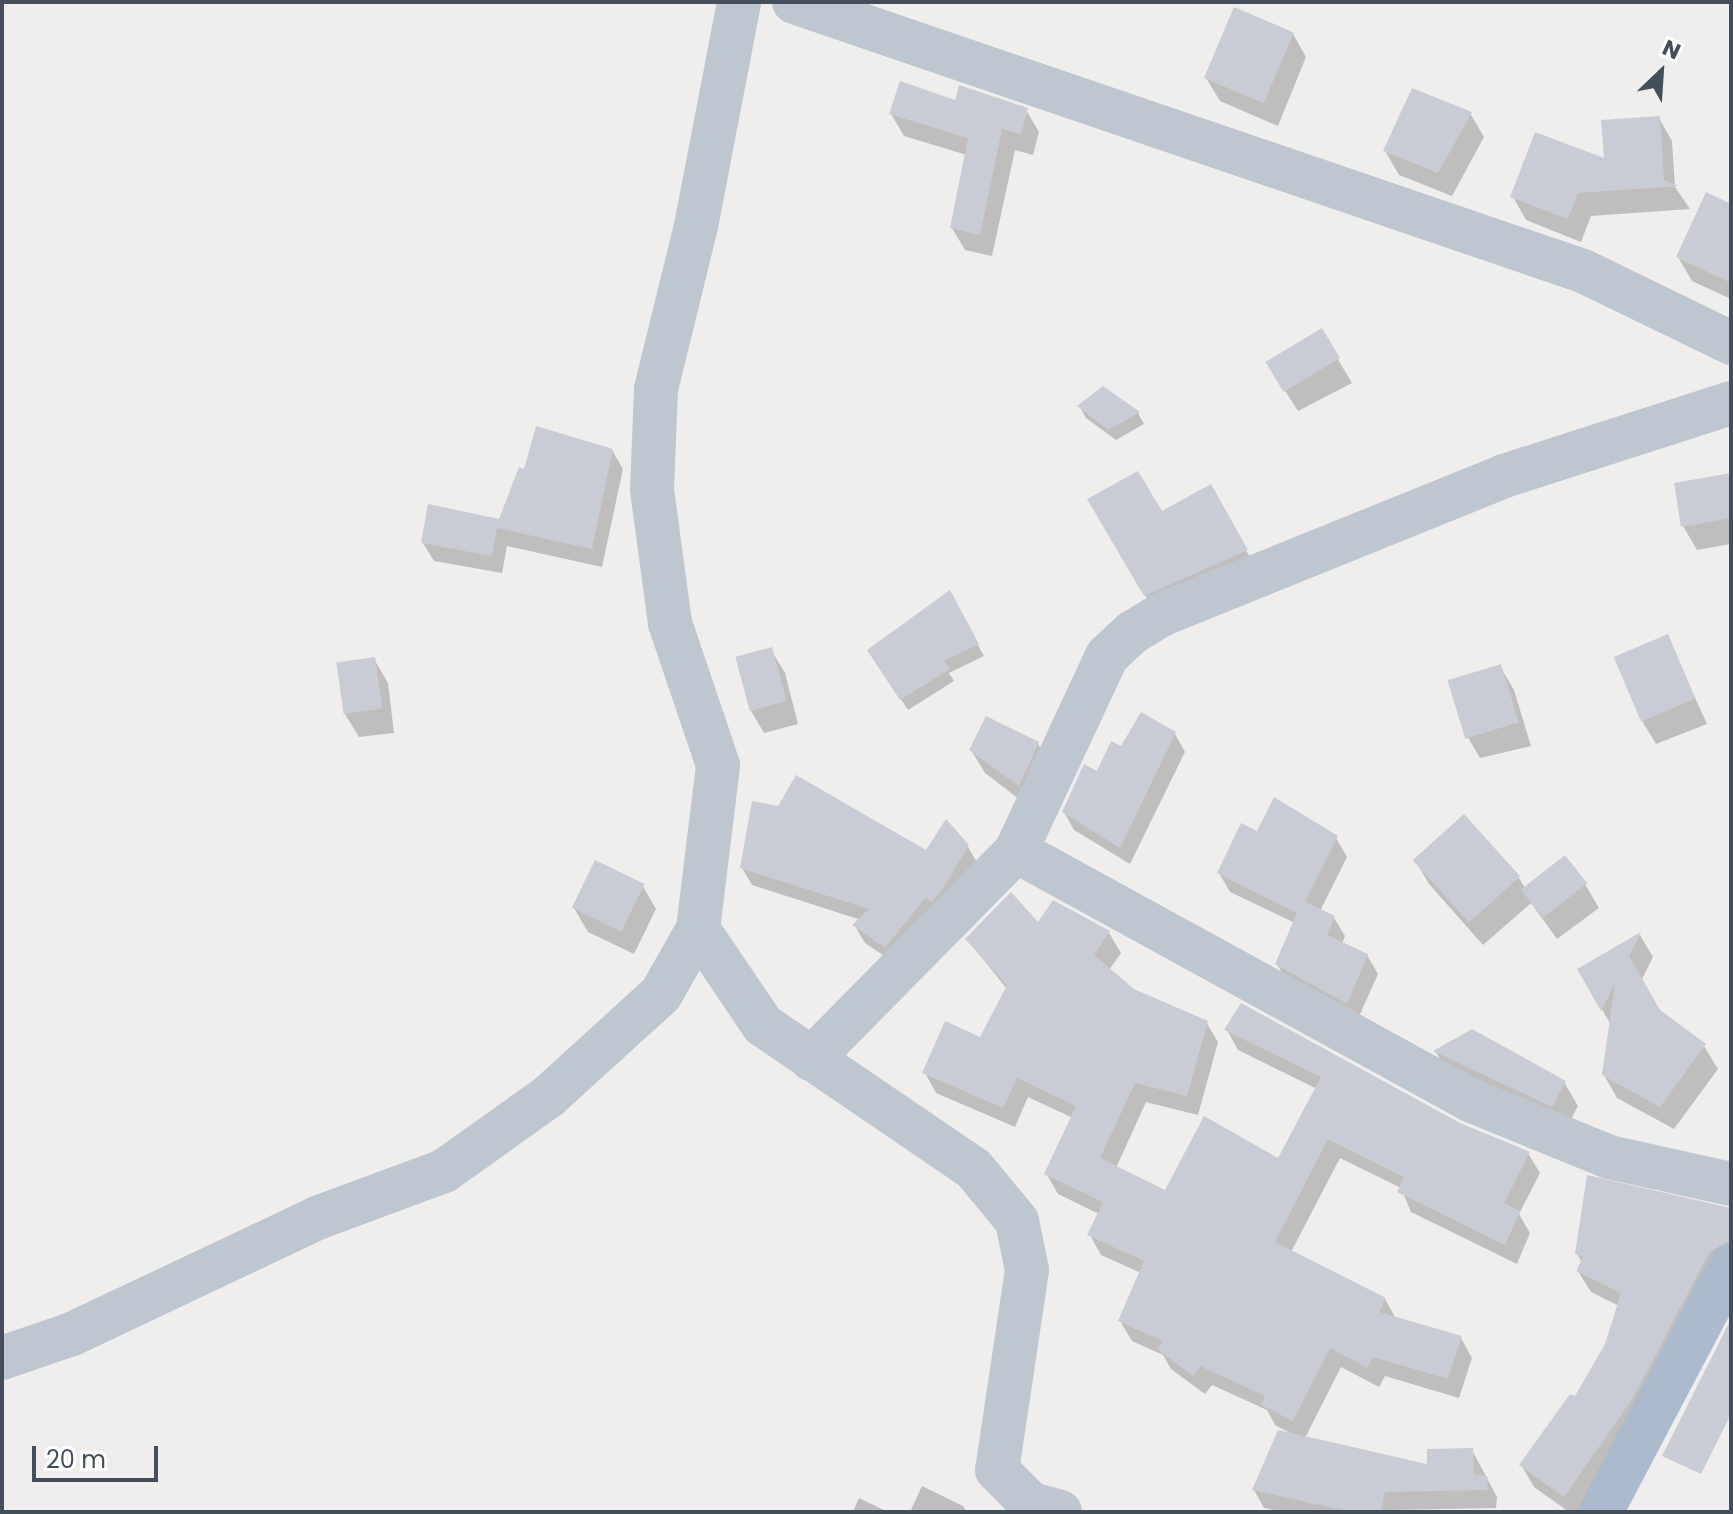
<!DOCTYPE html>
<html>
<head>
<meta charset="utf-8">
<style>
	body { margin:0 }
	#map { position:relative; width:1733px; height:1514px; overflow:hidden; background:#f0eeed; font-family:Poppins,sans-serif }
	div>[style] { position:absolute }
	.shadow>* { inset:0; background:#0003 }
	.building>* { inset:0; background:#c9ccd4; transform-origin:0 0 }
	.minor>* { height:44px; margin:-22px; padding:0 22px; transform-origin:22px; border-radius:22px; background:#bec7d0 }
	.major>* { height:44px; margin:-22px; padding:0 22px; transform-origin:22px; border-radius:22px; background:#acbace }
	span { translate:-50% -50%; white-space:nowrap; text-align:center; line-height:1.15; -webkit-text-stroke:6px #fff; paint-order:stroke }
	.frame { position:absolute; inset:0; border:4px solid #454f5b; pointer-events:none }
	.north { position:absolute; left:1621px; top:32px; width:80px; height:80px; -webkit-text-stroke:6px #fff; paint-order:stroke; rotate:25deg; font-size:22px; font-weight:700; line-height:32px; text-align:center; color:#454f5b }
	.north::after { content:''; display:block; margin:auto; width:28px; height:36px; background:#454f5b; clip-path:polygon(50% 0,100% 100%,50% 72%,0 100%) }
	.scale { position:absolute; left:32px; top:1446px; width:126px; height:36px; box-sizing:border-box; border:4px solid #454f5b; border-top:0; padding-left:10px; font-size:24px; line-height:28px; white-space:nowrap; color:#454f5b; -webkit-text-stroke:6px #fff; paint-order:stroke }
</style>
</head>
<body>
<div id="map">
	<div class="shadow">
		<div style="clip-path:polygon(1293px 34px,1306px 57px,1278px 126px,1220px 101px,1206px 78px)"></div>
		<div style="clip-path:polygon(956px 102px,1026px 110px,1039px 132px,1033px 155px,1015px 150px,992px 256px,965px 250px,952px 228px,967px 155px,904px 136px,891px 114px)"></div>
		<div style="clip-path:polygon(1470px 113px,1484px 137px,1452px 196px,1399px 175px,1385px 151px)"></div>
		<div style="clip-path:polygon(1659px 118px,1672px 141px,1675px 187px,1690px 209px,1591px 216px,1581px 242px,1526px 220px,1513px 197px,1606px 161px)"></div>
		<div style="clip-path:polygon(1731px 206px,1731px 299px,1692px 281px,1678px 257px)"></div>
		<div style="clip-path:polygon(1321px 331px,1352px 383px,1298px 411px,1282px 386px)"></div>
		<div style="clip-path:polygon(1103px 388px,1138px 413px,1144px 424px,1116px 440px,1086px 418px,1080px 407px)"></div>
		<div style="clip-path:polygon(612px 450px,623px 469px,602px 567px,507px 546px,502px 573px,434px 561px,423px 543px,500px 522px,525px 471px)"></div>
		<div style="clip-path:polygon(1731px 475px,1731px 544px,1697px 550px,1683px 526px)"></div>
		<div style="clip-path:polygon(1210px 487px,1260px 575px,1159px 619px,1090px 500px,1161px 514px)"></div>
		<div style="clip-path:polygon(949px 593px,984px 656px,949px 673px,954px 681px,908px 710px,876px 661px)"></div>
		<div style="clip-path:polygon(1667px 636px,1707px 724px,1656px 744px,1642px 721px)"></div>
		<div style="clip-path:polygon(771px 650px,785px 673px,798px 724px,764px 733px,750px 709px)"></div>
		<div style="clip-path:polygon(374px 659px,388px 683px,394px 733px,359px 737px,345px 714px)"></div>
		<div style="clip-path:polygon(1500px 666px,1514px 690px,1531px 746px,1480px 758px,1466px 734px)"></div>
		<div style="clip-path:polygon(1175px 734px,1185px 752px,1130px 864px,1074px 830px,1064px 812px,1122px 749px)"></div>
		<div style="clip-path:polygon(1038px 744px,1051px 768px,1032px 809px,985px 773px,971px 750px)"></div>
		<div style="clip-path:polygon(1257px 834px,1336px 838px,1347px 857px,1320px 911px,1334px 918px,1345px 936px,1342px 944px,1367px 955px,1378px 974px,1357px 1021px,1288px 983px,1277px 964px,1295px 923px,1230px 892px,1219px 873px)"></div>
		<div style="clip-path:polygon(968px 847px,978px 864px,896px 964px,865px 943px,855px 926px,861px 920px,752px 885px,742px 868px)"></div>
		<div style="clip-path:polygon(1415px 860px,1519px 878px,1525px 888px,1585px 884px,1599px 908px,1557px 939px,1531px 903px,1483px 945px,1429px 884px)"></div>
		<div style="clip-path:polygon(642px 885px,656px 909px,634px 954px,588px 932px,574px 908px)"></div>
		<div style="clip-path:polygon(1054px 903px,1109px 933px,1121px 953px,1109px 970px,1133px 991px,1206px 1022px,1218px 1042px,1198px 1115px,1146px 1102px,1116px 1168px,1166px 1193px,1279px 1160px,1317px 1089px,1238px 1050px,1227px 1030px,1528px 1153px,1540px 1173px,1519px 1214px,1530px 1233px,1517px 1264px,1411px 1212px,1401px 1188px,1340px 1158px,1291px 1252px,1385px 1299px,1396px 1319px,1461px 1338px,1472px 1358px,1459px 1398px,1385px 1376px,1379px 1387px,1341px 1367px,1305px 1438px,1429px 1466px,1472px 1450px,1497px 1497px,1496px 1508px,1284px 1512px,1264px 1508px,1254px 1490px,1292px 1434px,1275px 1425px,1267px 1410px,1212px 1385px,1205px 1394px,1171px 1369px,1163px 1355px,1132px 1341px,1120px 1321px,1141px 1273px,1101px 1255px,1090px 1235px,1099px 1214px,1058px 1194px,1046px 1173px,1073px 1118px,1028px 1097px,1015px 1127px,936px 1093px,925px 1073px,981px 1039px,1007px 989px,967px 939px,1038px 925px)"></div>
		<div style="clip-path:polygon(1640px 935px,1653px 957px,1641px 981px,1659px 1012px,1704px 1046px,1718px 1069px,1674px 1129px,1617px 1098px,1604px 1075px,1611px 1025px,1579px 970px)"></div>
		<div style="clip-path:polygon(1436px 1052px,1564px 1082px,1578px 1106px,1566px 1129px,1449px 1075px)"></div>
		<div style="clip-path:polygon(1731px 1210px,1731px 1255px,1580px 1512px,1569px 1512px,1534px 1487px,1521px 1465px,1576px 1398px,1607px 1345px,1619px 1306px,1591px 1292px,1578px 1271px,1582px 1263px,1577px 1254px)"></div>
		<div style="clip-path:polygon(922px 1486px,963px 1506px,967px 1512px,910px 1512px)"></div>
		<div style="clip-path:polygon(859px 1498px,888px 1512px,853px 1512px)"></div>
	</div>
	<div class="building">
		<div style="left:1234px;top:7px;width:65px;height:77px;rotate:23deg"></div>
		<div style="clip-path:polygon(900px 81px,955px 100px,959px 85px,1028px 108px,1021px 134px,1002px 129px,980px 235px,950px 228px,968px 138px,889px 114px)"></div>
		<div style="clip-path:polygon(1412px 88px,1472px 112px,1438px 173px,1383px 151px)"></div>
		<div style="clip-path:polygon(1660px 116px,1664px 180px,1679px 186px,1578px 193px,1568px 219px,1510px 197px,1535px 132px,1604px 158px,1601px 120px)"></div>
		<div style="clip-path:polygon(1706px 192px,1731px 204px,1731px 283px,1676px 257px)"></div>
		<div style="left:1322px;top:328px;width:35px;height:66px;rotate:59deg"></div>
		<div style="clip-path:polygon(1103px 386px,1140px 412px,1108px 430px,1077px 406px)"></div>
		<div style="clip-path:polygon(536px 426px,613px 449px,592px 549px,497px 528px,492px 556px,421px 543px,428px 504px,499px 519px,519px 467px,524px 469px)"></div>
		<div style="clip-path:polygon(1138px 471px,1162px 511px,1211px 484px,1248px 550px,1144px 596px,1087px 499px)"></div>
		<div style="clip-path:polygon(1731px 473px,1731px 518px,1681px 527px,1674px 483px)"></div>
		<div style="clip-path:polygon(950px 590px,979px 644px,944px 661px,950px 669px,900px 700px,867px 650px)"></div>
		<div style="left:1668px;top:634px;width:70px;height:59px;rotate:67deg"></div>
		<div style="left:772px;top:647px;width:56px;height:38px;rotate:75deg"></div>
		<div style="left:375px;top:657px;width:52px;height:39px;rotate:82deg"></div>
		<div style="left:1501px;top:664px;width:61px;height:56px;rotate:73deg"></div>
		<div style="clip-path:polygon(1141px 712px,1176px 732px,1120px 848px,1062px 812px,1084px 764px,1097px 771px,1111px 741px,1121px 746px)"></div>
		<div style="clip-path:polygon(986px 716px,1039px 742px,1019px 786px,969px 750px)"></div>
		<div style="clip-path:polygon(796px 775px,926px 850px,946px 819px,969px 845px,942px 890px,931px 902px,926px 897px,885px 948px,852px 925px,869px 909px,740px 868px,752px 801px,778px 806px)"></div>
		<div style="clip-path:polygon(1274px 797px,1338px 836px,1305px 902px,1335px 916px,1327px 935px,1368px 954px,1347px 1004px,1275px 964px,1297px 913px,1217px 873px,1241px 823px,1257px 831px)"></div>
		<div style="left:1464px;top:814px;width:84px;height:69px;rotate:48deg"></div>
		<div style="left:1565px;top:855px;width:36px;height:56px;rotate:52deg"></div>
		<div style="left:595px;top:860px;width:55px;height:53px;rotate:26deg"></div>
		<div style="clip-path:polygon(1011px 892px,1038px 922px,1053px 900px,1110px 931px,1094px 955px,1134px 989px,1208px 1021px,1187px 1096px,1135px 1083px,1100px 1158px,1165px 1190px,1204px 1116px,1278px 1158px,1321px 1077px,1224px 1030px,1241px 1003px,1460px 1123px,1530px 1152px,1504px 1203px,1520px 1211px,1505px 1245px,1397px 1192px,1404px 1177px,1328px 1139px,1275px 1242px,1386px 1298px,1379px 1312px,1462px 1336px,1448px 1379px,1373px 1357px,1367px 1368px,1330px 1348px,1293px 1421px,1261px 1405px,1265px 1396px,1200px 1366px,1193px 1376px,1157px 1349px,1163px 1341px,1118px 1321px,1144px 1261px,1087px 1235px,1103px 1202px,1044px 1174px,1076px 1106px,1017px 1078px,1003px 1108px,922px 1073px,945px 1021px,980px 1037px,1007px 985px,965px 939px)"></div>
		<div style="clip-path:polygon(1641px 932px,1629px 956px,1660px 1010px,1706px 1044px,1660px 1107px,1602px 1075px,1615px 983px,1601px 1011px,1577px 969px)"></div>
		<div style="clip-path:polygon(1472px 1029px,1566px 1081px,1552px 1107px,1433px 1051px)"></div>
		<div style="clip-path:polygon(1587px 1175px,1731px 1208px,1731px 1240px,1709px 1253px,1633px 1398px,1564px 1497px,1519px 1465px,1570px 1394px,1575px 1396px,1605px 1344px,1621px 1293px,1576px 1271px,1583px 1257px,1575px 1254px)"></div>
		<div style="clip-path:polygon(1731px 1319px,1731px 1414px,1701px 1474px,1662px 1456px)"></div>
		<div style="clip-path:polygon(1278px 1430px,1427px 1464px,1427px 1449px,1473px 1448px,1474px 1474px,1488px 1477px,1487px 1490px,1385px 1492px,1381px 1512px,1352px 1512px,1252px 1490px)"></div>
	</div>
	<div class="minor">
		<div style="left:794px;top:2px;width:834px;rotate:18.83deg"></div>
		<div style="left:1583px;top:271px;width:165px;rotate:25.9deg"></div>
		<div style="left:1016px;top:851px;width:215px;rotate:-65deg"></div>
		<div style="left:1107px;top:656px;width:35px;rotate:-43deg"></div>
		<div style="left:1133px;top:632px;width:35px;rotate:-31deg"></div>
		<div style="left:1163px;top:614px;width:368px;rotate:-22deg"></div>
		<div style="left:1504px;top:476px;width:238px;rotate:-17.8deg"></div>
		<div style="left:698px;top:929px;width:116px;rotate:55.9deg"></div>
		<div style="left:763px;top:1025px;width:255px;rotate:34.3deg"></div>
		<div style="left:974px;top:1169px;width:67px;rotate:50.4deg"></div>
		<div style="left:1017px;top:1221px;width:50px;rotate:78.5deg"></div>
		<div style="left:1027px;top:1270px;width:202px;rotate:98.5deg"></div>
		<div style="left:997px;top:1470px;width:48px;rotate:45deg"></div>
		<div style="left:1031px;top:1504px;width:30px;rotate:15deg"></div>
		<div style="left:811px;top:1059px;width:292px;rotate:-45.4deg"></div>
		<div style="left:1016px;top:851px;width:520px;rotate:28.73deg"></div>
		<div style="left:1472px;top:1101px;width:148px;rotate:22.2deg"></div>
		<div style="left:1609px;top:1157px;width:125px;rotate:12.5deg"></div>
		<div style="left:2px;top:1358px;width:74px;rotate:-18.9deg"></div>
		<div style="left:72px;top:1334px;width:271px;rotate:-25.3deg"></div>
		<div style="left:317px;top:1218px;width:135px;rotate:-20.3deg"></div>
		<div style="left:444px;top:1171px;width:129px;rotate:-35.5deg"></div>
		<div style="left:549px;top:1096px;width:151px;rotate:-42.3deg"></div>
		<div style="left:661px;top:994px;width:75px;rotate:-60.4deg"></div>
		<div style="left:698px;top:929px;width:165px;rotate:-83deg"></div>
		<div style="left:718px;top:765px;width:150px;rotate:-108.7deg"></div>
		<div style="left:670px;top:623px;width:135px;rotate:-97.7deg"></div>
		<div style="left:652px;top:489px;width:100px;rotate:-87.7deg"></div>
		<div style="left:656px;top:389px;width:168px;rotate:-76.2deg"></div>
		<div style="left:696px;top:226px;width:228px;rotate:-79.1deg"></div>
	</div>
	<div class="major">
		<div style="left:1601px;top:1512px;width:279px;rotate:-62.2deg"></div>
	</div>
	<div class="frame"></div>
	<div class="north">N</div>
	<div class="scale">20 m</div>
</div>
</body>
</html>
